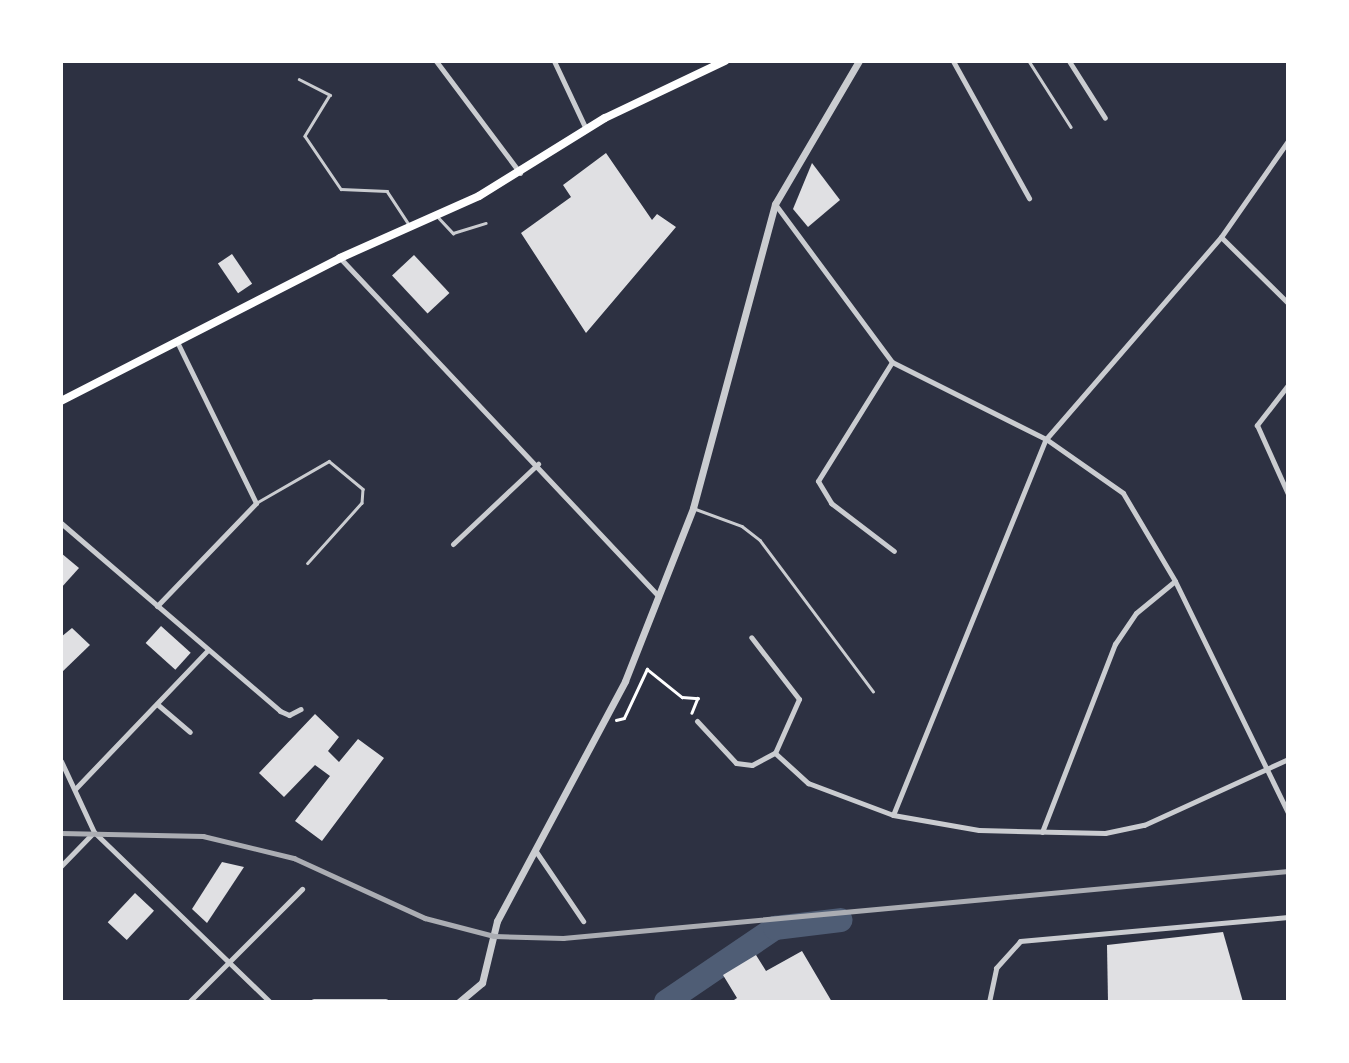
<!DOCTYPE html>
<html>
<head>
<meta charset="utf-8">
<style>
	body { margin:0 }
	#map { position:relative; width:1349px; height:1063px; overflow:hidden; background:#2d3142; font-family:Manrope,sans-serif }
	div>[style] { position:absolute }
	.river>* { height:24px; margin:-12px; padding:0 12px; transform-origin:12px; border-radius:12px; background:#4f5d75 }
	.building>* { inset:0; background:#e0e0e3; transform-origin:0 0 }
	.path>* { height:2.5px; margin:-1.25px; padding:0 1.25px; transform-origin:1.25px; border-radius:1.25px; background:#fff }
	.service>* { height:2.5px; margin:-1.25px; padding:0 1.25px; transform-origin:1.25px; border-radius:1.25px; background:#caccd0 }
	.minor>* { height:5px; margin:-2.5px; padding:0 2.5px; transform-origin:2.5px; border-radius:2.5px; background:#caccd0 }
	.tertiary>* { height:7px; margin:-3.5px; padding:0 3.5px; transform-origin:3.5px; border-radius:3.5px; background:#caccd0 }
	.secondary>* { height:8px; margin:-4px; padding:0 4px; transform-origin:4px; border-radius:4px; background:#fff }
	.rail>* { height:4.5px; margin:-2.25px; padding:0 2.25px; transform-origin:2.25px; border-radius:2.25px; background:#abadb3 }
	span { translate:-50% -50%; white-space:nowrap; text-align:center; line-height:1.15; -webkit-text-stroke:5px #fff; paint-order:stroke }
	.frame { position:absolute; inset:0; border:63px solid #fff; pointer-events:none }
</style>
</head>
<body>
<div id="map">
	<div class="river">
		<div style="left:666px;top:1002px;width:132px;rotate:-34.2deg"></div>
		<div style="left:775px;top:928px;width:66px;rotate:-6.9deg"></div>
	</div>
	<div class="building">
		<div style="clip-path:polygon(606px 153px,652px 220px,657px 214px,676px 227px,586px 333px,521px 233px,571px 197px,563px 185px)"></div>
		<div style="clip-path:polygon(812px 163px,840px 200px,808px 227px,793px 209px)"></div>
		<div style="left:232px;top:254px;width:36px;height:17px;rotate:56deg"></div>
		<div style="left:414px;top:255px;width:52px;height:30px;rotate:47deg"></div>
		<div style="clip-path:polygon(61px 553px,79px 568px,61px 588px)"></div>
		<div style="left:161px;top:626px;width:40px;height:23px;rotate:42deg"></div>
		<div style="clip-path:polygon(72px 628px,90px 645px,61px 673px,61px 637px)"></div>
		<div style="clip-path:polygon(315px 714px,339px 737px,328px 751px,339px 762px,358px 739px,384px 758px,322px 841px,295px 821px,330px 776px,315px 765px,284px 797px,259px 773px)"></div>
		<div style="clip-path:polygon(222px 862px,244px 867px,207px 923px,192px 909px)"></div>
		<div style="left:135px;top:893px;width:26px;height:40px;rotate:43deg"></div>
		<div style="clip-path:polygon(1223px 932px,1243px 1002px,1108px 1002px,1107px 945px)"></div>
		<div style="clip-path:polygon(802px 951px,832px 1002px,731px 1002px,737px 998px,723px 975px,756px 955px,766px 971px)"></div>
	</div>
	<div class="path">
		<div style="left:616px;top:720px;width:8px;rotate:-14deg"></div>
		<div style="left:624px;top:718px;width:54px;rotate:-64.9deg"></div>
		<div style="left:647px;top:669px;width:45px;rotate:38.7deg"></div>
		<div style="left:682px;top:697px;width:16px;rotate:4deg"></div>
		<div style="left:698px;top:698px;width:16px;rotate:112deg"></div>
	</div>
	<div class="service">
		<div style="left:1029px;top:61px;width:78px;rotate:57.5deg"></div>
		<div style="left:299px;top:79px;width:35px;rotate:27deg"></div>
		<div style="left:330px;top:95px;width:48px;rotate:121.4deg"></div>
		<div style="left:305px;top:136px;width:64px;rotate:55.8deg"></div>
		<div style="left:341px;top:189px;width:46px;rotate:2.5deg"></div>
		<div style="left:387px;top:191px;width:42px;rotate:56.7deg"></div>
		<div style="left:439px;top:218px;width:21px;rotate:47deg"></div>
		<div style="left:453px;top:233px;width:34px;rotate:-17deg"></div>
		<div style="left:256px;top:503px;width:84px;rotate:-29.9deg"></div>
		<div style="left:329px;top:461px;width:44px;rotate:39.5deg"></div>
		<div style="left:363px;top:489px;width:14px;rotate:94deg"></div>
		<div style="left:362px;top:503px;width:81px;rotate:132deg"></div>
		<div style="left:693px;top:508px;width:52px;rotate:20.2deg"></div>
		<div style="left:742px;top:526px;width:23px;rotate:38deg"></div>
		<div style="left:760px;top:540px;width:189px;rotate:53.2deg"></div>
	</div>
	<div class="minor">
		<div style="left:436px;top:61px;width:140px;rotate:53.1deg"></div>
		<div style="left:554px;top:61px;width:75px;rotate:64.8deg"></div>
		<div style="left:953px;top:61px;width:157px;rotate:61deg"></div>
		<div style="left:1069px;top:61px;width:67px;rotate:57.7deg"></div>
		<div style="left:775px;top:204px;width:197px;rotate:53.5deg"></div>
		<div style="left:892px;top:362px;width:172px;rotate:26.6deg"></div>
		<div style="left:1046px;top:439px;width:94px;rotate:35deg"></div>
		<div style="left:1123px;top:493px;width:102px;rotate:59.4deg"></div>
		<div style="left:1175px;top:581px;width:258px;rotate:64deg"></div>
		<div style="left:1221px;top:237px;width:94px;rotate:44.6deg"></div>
		<div style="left:340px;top:258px;width:465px;rotate:46.7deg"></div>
		<div style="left:892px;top:362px;width:140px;rotate:121.9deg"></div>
		<div style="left:818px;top:481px;width:26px;rotate:59deg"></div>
		<div style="left:831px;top:503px;width:79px;rotate:37.3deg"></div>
		<div style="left:1288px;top:385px;width:51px;rotate:127.8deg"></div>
		<div style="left:1257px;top:425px;width:76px;rotate:65.8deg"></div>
		<div style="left:61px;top:523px;width:289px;rotate:40.6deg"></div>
		<div style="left:280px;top:711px;width:10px;rotate:24deg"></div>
		<div style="left:289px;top:715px;width:13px;rotate:-27deg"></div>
		<div style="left:453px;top:544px;width:117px;rotate:-43.3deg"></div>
		<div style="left:157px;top:606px;width:143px;rotate:-46.1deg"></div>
		<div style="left:256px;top:503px;width:179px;rotate:-116.1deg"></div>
		<div style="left:157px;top:704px;width:43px;rotate:40.3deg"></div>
		<div style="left:697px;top:721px;width:57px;rotate:47.1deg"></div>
		<div style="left:736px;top:763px;width:16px;rotate:7deg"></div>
		<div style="left:752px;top:765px;width:26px;rotate:-28deg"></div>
		<div style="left:775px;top:753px;width:59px;rotate:-66deg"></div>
		<div style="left:799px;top:699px;width:78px;rotate:-127.7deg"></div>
		<div style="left:775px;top:753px;width:45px;rotate:42.3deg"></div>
		<div style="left:808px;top:783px;width:91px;rotate:20.6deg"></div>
		<div style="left:893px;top:815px;width:87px;rotate:9.9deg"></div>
		<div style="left:979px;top:830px;width:126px;rotate:1.4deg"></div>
		<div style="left:1105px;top:833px;width:40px;rotate:-12deg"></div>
		<div style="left:1144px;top:825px;width:158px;rotate:-24.6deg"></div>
		<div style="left:61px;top:761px;width:78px;rotate:65.1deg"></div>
		<div style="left:94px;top:832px;width:245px;rotate:44deg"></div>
		<div style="left:76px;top:788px;width:190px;rotate:-46.3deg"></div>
		<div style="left:893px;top:815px;width:406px;rotate:-67.9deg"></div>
		<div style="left:1046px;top:439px;width:267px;rotate:-49.1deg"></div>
		<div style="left:1221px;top:237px;width:117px;rotate:-55.1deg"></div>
		<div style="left:1042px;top:832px;width:202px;rotate:-68.8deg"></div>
		<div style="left:1115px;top:644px;width:37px;rotate:-56deg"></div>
		<div style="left:1136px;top:613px;width:50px;rotate:-39.4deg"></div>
		<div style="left:535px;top:850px;width:86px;rotate:55.9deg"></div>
		<div style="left:61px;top:866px;width:47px;rotate:-45.9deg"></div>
		<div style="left:189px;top:1002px;width:160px;rotate:-45deg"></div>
		<div style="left:989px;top:1002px;width:35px;rotate:-78deg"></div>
		<div style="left:996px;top:968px;width:36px;rotate:-48deg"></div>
		<div style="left:1020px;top:941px;width:269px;rotate:-5.1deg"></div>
	</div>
	<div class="tertiary">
		<div style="left:314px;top:1002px;width:71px"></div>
		<div style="left:459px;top:1002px;width:30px;rotate:-40deg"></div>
		<div style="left:482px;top:983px;width:64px;rotate:-76.4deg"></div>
		<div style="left:497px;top:921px;width:272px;rotate:-61.9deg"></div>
		<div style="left:625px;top:681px;width:186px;rotate:-68.5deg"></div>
		<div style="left:693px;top:508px;width:315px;rotate:-74.9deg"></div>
		<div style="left:775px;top:204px;width:166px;rotate:-59.6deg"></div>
	</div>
	<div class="secondary">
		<div style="left:61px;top:401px;width:314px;rotate:-27.1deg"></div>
		<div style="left:340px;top:258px;width:152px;rotate:-24deg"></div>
		<div style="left:479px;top:196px;width:148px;rotate:-31.8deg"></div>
		<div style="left:605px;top:118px;width:133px;rotate:-25.4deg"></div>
	</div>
	<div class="rail">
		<div style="left:61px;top:833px;width:142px;rotate:1.2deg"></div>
		<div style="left:203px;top:836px;width:94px;rotate:13.6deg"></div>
		<div style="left:294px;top:858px;width:144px;rotate:24.6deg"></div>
		<div style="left:425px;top:918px;width:71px;rotate:14.6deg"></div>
		<div style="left:494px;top:936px;width:69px;rotate:1.7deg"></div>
		<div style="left:563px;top:938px;width:728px;rotate:-5.28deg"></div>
	</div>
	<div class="frame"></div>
</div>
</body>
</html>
